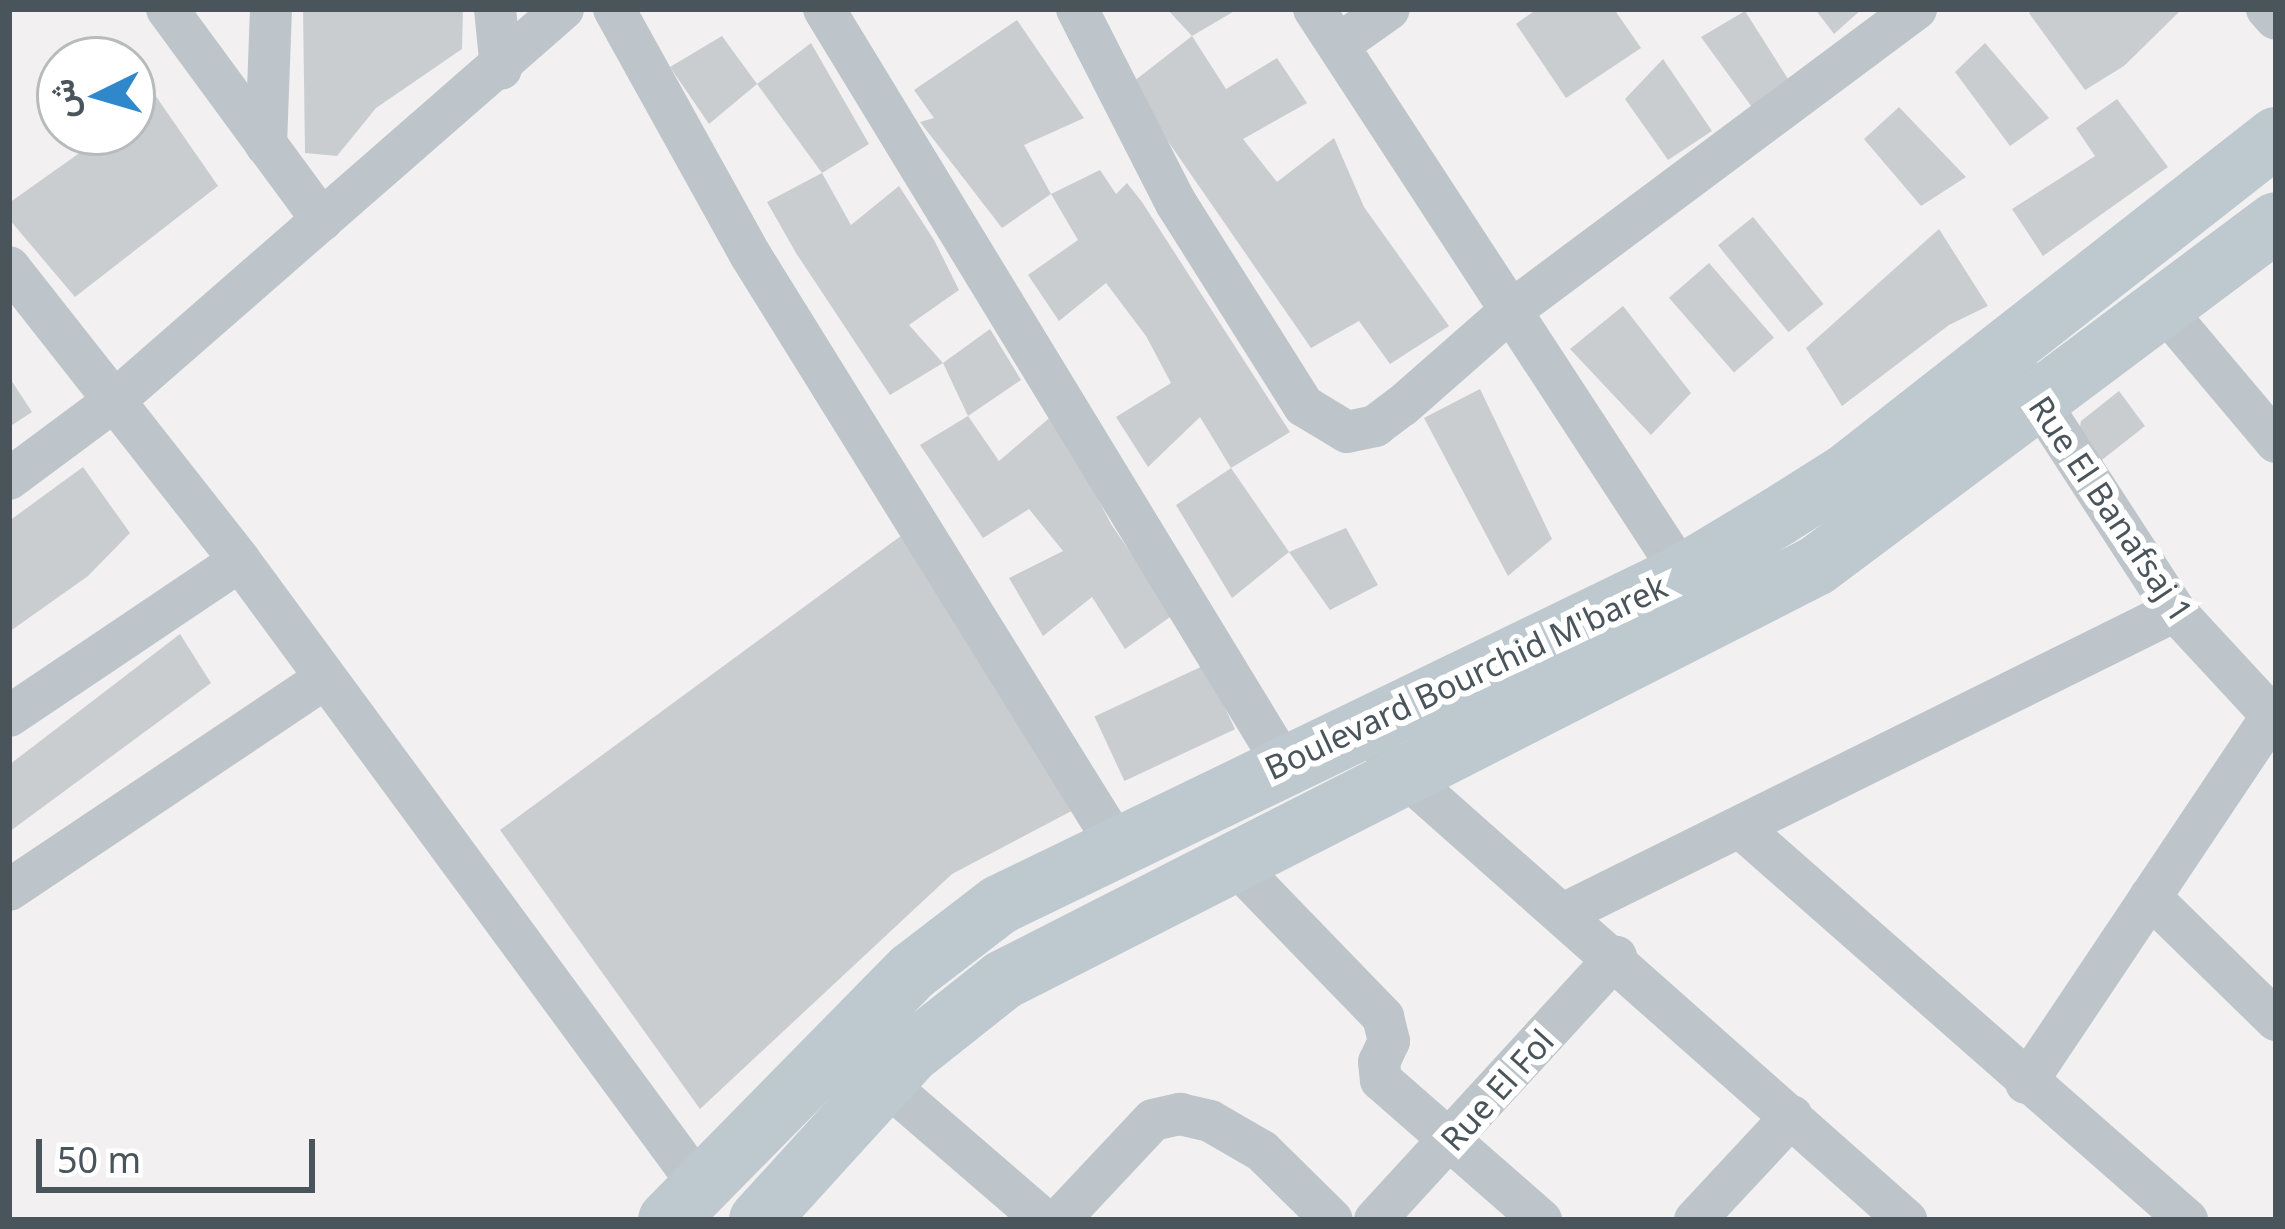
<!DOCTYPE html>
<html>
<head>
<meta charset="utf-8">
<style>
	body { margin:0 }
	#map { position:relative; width:2285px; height:1229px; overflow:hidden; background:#f2f0f0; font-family:"Noto Sans",Vazirmatn,sans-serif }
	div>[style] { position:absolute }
	.building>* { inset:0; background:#cacdd0; transform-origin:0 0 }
	.street>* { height:42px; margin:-21px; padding:0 21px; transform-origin:21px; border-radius:21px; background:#bdc5ca }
	.secondary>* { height:60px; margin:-30px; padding:0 30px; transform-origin:30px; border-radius:30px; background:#bdc8cf }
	span { translate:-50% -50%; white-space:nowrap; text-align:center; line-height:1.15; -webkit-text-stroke:12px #fff; paint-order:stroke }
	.street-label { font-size:33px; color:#4a555b }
	.frame { position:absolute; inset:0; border:12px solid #4a555b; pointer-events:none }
	.north { position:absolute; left:36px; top:36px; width:120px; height:120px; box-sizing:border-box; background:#fff; border:3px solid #b7bbbd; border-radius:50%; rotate:265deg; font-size:33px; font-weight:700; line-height:48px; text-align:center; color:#4a555b }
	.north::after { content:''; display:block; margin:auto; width:42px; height:54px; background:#2f87cc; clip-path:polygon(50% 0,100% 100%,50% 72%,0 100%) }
	.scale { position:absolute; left:36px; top:1139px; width:279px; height:54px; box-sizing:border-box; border:6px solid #4a555b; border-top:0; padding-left:15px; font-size:36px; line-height:42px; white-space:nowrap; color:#4a555b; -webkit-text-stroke:9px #fff; paint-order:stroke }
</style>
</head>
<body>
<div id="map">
	<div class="building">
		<div style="clip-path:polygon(303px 9px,463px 9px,462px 49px,376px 108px,337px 156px,305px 153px)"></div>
		<div style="clip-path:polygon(1167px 9px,1238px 9px,1192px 36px)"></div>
		<div style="clip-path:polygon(1537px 9px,1614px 9px,1641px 48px,1566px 98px,1516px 24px)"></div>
		<div style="clip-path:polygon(1815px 9px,1862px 9px,1834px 34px)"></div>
		<div style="clip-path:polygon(2035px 9px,2176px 9px,2179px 12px,2124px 66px,2085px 90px,2029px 13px)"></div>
		<div style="clip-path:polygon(1745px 11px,1788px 79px,1754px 110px,1701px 37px)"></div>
		<div style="clip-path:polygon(1017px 20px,1084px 118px,1024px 145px,1051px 194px,1002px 228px,920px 122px,934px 118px,914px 90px)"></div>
		<div style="clip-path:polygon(722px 36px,757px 84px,709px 124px,670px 67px)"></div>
		<div style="clip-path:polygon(1192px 36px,1226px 89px,1277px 58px,1307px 103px,1243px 139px,1277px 182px,1334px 138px,1364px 207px,1449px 326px,1390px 364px,1359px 321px,1311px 348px,1129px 85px)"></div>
		<div style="clip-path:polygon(811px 43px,869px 144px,822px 173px,757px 84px)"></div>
		<div style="clip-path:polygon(1985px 43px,2049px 118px,2010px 146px,1955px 72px)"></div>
		<div style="clip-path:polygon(1663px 59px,1712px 131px,1668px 160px,1625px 99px)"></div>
		<div style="clip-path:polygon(153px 92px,218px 186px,75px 297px,9px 219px,9px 203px,109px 132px,132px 132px,132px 111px)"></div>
		<div style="clip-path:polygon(2117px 99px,2168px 167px,2043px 256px,2012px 209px,2095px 156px,2076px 128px)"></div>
		<div style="clip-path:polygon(1899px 107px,1966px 177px,1921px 206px,1864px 139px)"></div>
		<div style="clip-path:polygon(1100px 170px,1116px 194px,1127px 183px,1142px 202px,1290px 432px,1231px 468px,1289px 552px,1232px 598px,1176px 505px,1231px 468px,1200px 417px,1148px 467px,1116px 417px,1171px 383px,1146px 336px,1106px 283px,1059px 321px,1028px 275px,1078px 240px,1051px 194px)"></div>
		<div style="clip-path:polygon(822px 173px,851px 225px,899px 186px,934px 240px,959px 290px,909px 325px,943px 363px,990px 329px,1021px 380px,968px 416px,999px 461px,1054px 414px,1111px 524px,1173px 615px,1125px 649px,1092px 597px,1043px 636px,1009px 578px,1063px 551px,1029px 509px,983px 538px,920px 445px,968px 416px,943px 363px,890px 395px,796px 253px,767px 202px)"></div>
		<div style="left:1753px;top:217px;width:112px;height:45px;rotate:51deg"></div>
		<div style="clip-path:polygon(1939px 229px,1988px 306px,1949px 325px,1842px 406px,1806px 348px)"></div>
		<div style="left:1709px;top:263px;width:99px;height:53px;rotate:49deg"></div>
		<div style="clip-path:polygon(1623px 306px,1691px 393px,1651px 435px,1570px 349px)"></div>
		<div style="clip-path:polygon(9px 377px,32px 412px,9px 427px)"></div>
		<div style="clip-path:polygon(1480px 389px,1552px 539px,1508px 576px,1424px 418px)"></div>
		<div style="clip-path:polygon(2119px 391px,2145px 426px,2093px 467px,2077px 445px,2081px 421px)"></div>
		<div style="clip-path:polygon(83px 467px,130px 533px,88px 576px,9px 632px,9px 521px)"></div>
		<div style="clip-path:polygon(1346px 528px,1378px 585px,1330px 610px,1289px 552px)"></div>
		<div style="clip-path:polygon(909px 530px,1081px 806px,952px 874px,700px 1109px,500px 830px)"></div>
		<div style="clip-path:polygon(180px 634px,211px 683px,9px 832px,9px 765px)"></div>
		<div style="left:1205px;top:665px;width:71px;height:122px;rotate:65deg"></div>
	</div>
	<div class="street">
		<div style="left:167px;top:9px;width:262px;rotate:53.7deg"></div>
		<div style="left:495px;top:9px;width:60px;rotate:84.3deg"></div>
		<div style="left:614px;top:9px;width:282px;rotate:61deg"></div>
		<div style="left:751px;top:256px;width:692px;rotate:58.17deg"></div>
		<div style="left:824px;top:9px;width:883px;rotate:58.67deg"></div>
		<div style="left:1077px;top:9px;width:218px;rotate:63deg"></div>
		<div style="left:1176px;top:203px;width:240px;rotate:57.8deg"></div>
		<div style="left:1304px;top:406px;width:50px;rotate:31.2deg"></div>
		<div style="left:1347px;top:432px;width:29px;rotate:-12deg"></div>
		<div style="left:1375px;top:426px;width:34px;rotate:-37deg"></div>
		<div style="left:1402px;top:406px;width:141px;rotate:-41.3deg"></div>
		<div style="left:1508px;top:313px;width:509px;rotate:-36.69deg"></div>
		<div style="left:1314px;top:9px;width:701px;rotate:56.88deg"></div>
		<div style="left:2267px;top:9px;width:13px;rotate:48deg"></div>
		<div style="left:1338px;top:45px;width:62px;rotate:-35.2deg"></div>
		<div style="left:266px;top:145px;width:136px;rotate:-87.9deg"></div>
		<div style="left:9px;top:267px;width:374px;rotate:51.8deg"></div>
		<div style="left:240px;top:561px;width:776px;rotate:53.65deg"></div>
		<div style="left:2164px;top:309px;width:174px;rotate:49.9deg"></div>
		<div style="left:2025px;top:380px;width:275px;rotate:57deg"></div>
		<div style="left:2175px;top:611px;width:149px;rotate:47.2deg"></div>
		<div style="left:9px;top:479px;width:131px;rotate:-36.6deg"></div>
		<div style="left:114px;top:401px;width:596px;rotate:-41.12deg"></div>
		<div style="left:9px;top:716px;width:278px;rotate:-33.9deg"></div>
		<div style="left:1387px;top:760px;width:694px;rotate:41.55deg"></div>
		<div style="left:1741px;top:828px;width:594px;rotate:41.31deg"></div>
		<div style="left:1231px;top:860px;width:219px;rotate:45.9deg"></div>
		<div style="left:1383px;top:1017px;width:25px;rotate:76deg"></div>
		<div style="left:1389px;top:1041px;width:23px;rotate:115deg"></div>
		<div style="left:1379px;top:1062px;width:18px;rotate:84deg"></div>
		<div style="left:1381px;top:1080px;width:213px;rotate:41.2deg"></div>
		<div style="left:9px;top:890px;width:379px;rotate:-33.8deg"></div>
		<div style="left:2150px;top:897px;width:176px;rotate:44.3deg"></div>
		<div style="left:1567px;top:912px;width:678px;rotate:-26.34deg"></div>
		<div style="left:863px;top:1064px;width:239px;rotate:40.8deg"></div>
		<div style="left:2026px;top:1083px;width:443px;rotate:-56.2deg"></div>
		<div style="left:1059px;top:1220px;width:137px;rotate:-46.8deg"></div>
		<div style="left:1153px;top:1120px;width:28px;rotate:-13deg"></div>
		<div style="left:1180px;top:1114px;width:31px;rotate:13deg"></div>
		<div style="left:1210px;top:1121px;width:60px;rotate:30deg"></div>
		<div style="left:1262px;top:1151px;width:98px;rotate:44.6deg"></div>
		<div style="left:1375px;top:1220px;width:357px;rotate:-47.5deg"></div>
		<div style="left:1695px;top:1220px;width:142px;rotate:-47deg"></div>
	</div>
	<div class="secondary">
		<div style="left:668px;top:1220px;width:349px;rotate:-45.5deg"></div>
		<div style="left:913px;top:971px;width:108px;rotate:-37.5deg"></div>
		<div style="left:999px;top:905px;width:760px;rotate:-25.82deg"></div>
		<div style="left:1683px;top:574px;width:112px;rotate:-31.1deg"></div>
		<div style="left:1779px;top:516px;width:80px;rotate:-32.3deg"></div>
		<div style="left:1847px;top:473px;width:545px;rotate:-38.07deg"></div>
		<div style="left:759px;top:1220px;width:226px;rotate:-47.7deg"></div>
		<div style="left:911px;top:1053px;width:117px;rotate:-38.4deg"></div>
		<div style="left:1003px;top:980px;width:912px;rotate:-26.99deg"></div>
		<div style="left:1816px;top:566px;width:574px;rotate:-36.79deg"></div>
	</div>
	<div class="street-label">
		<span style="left:2111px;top:509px;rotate:56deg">Rue El Banafsaj 1</span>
		<span style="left:1466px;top:677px;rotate:-25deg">Boulevard Bourchid M'barek</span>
		<span style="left:1497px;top:1090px;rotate:-48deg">Rue El Fol</span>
	</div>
	<div class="frame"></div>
	<div class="north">ش</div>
	<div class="scale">50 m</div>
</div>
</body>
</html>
